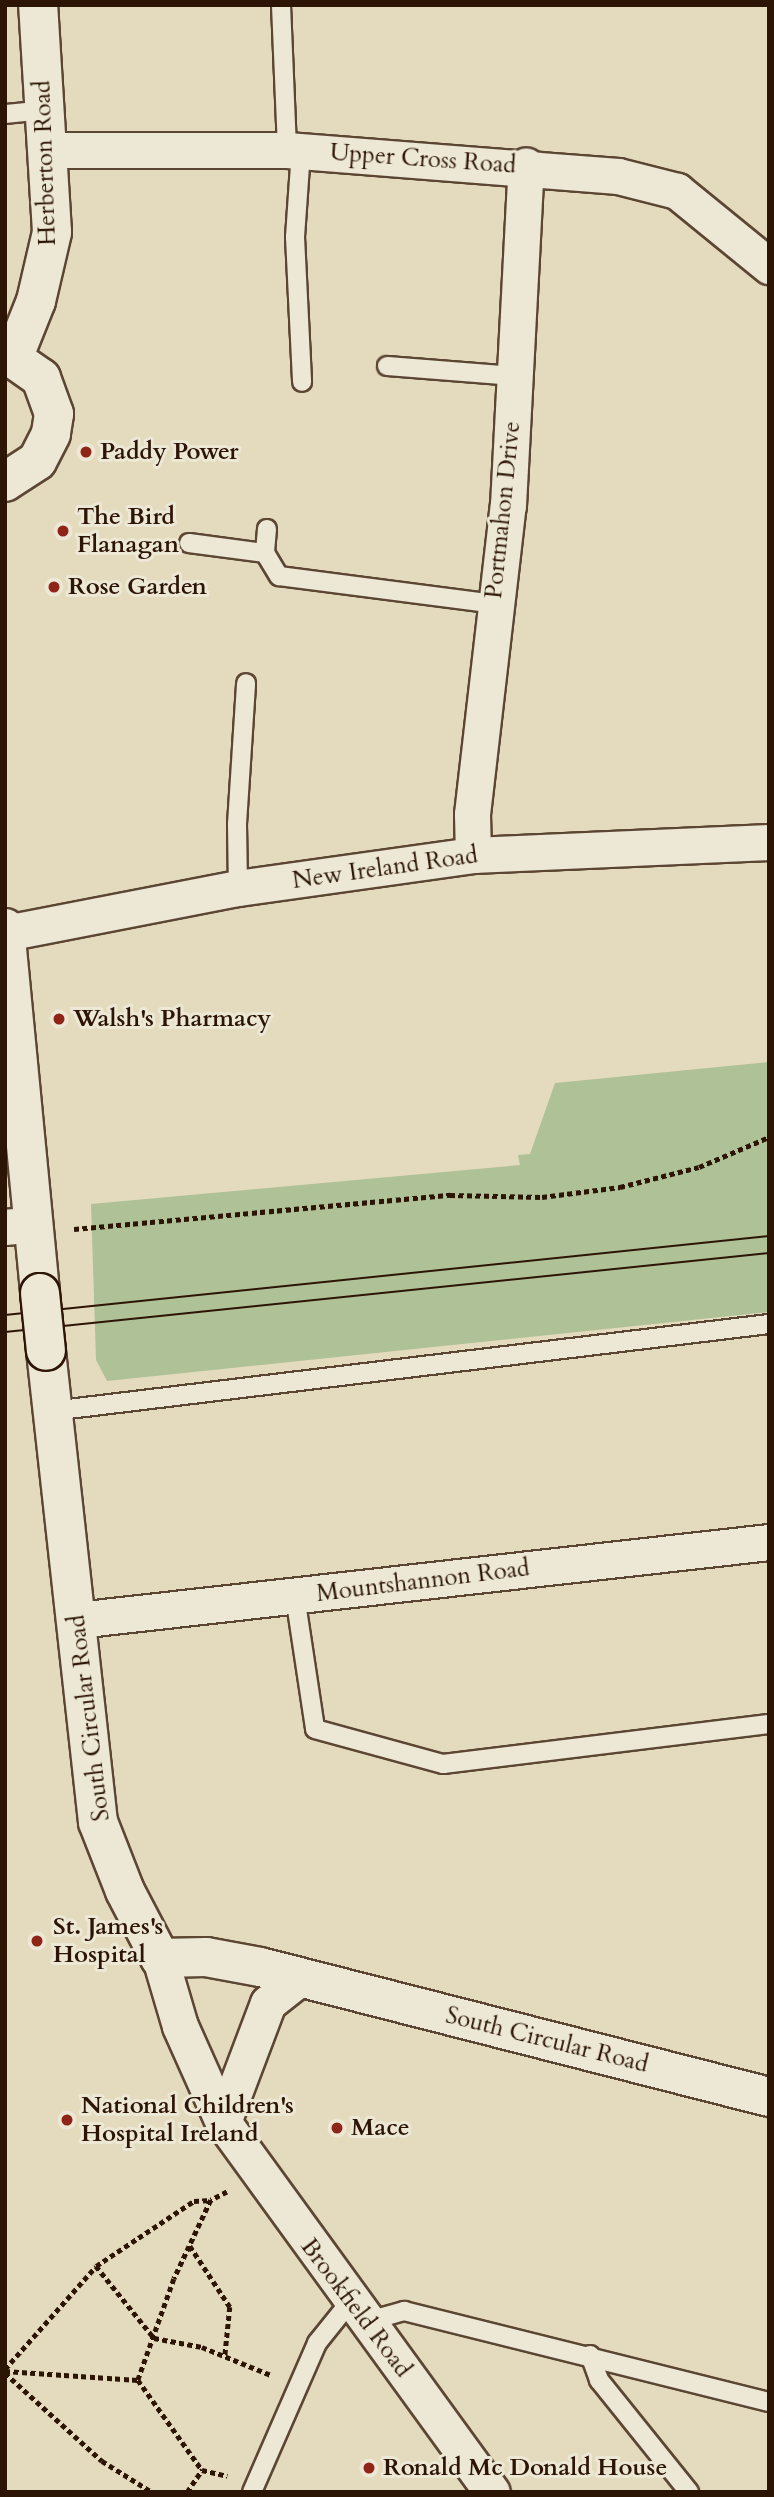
<!DOCTYPE html>
<html>
<head>
<meta charset="utf-8">
<style>
	body { margin:0 }
	#map { position:relative; width:774px; height:2497px; overflow:hidden; background:#e4dbbe; font-family:Cardo,serif }
	div>[style] { position:absolute }
	.green>* { inset:0; background:#afc196 }
	.path>* { height:4.5px; margin-top:-2.25px; transform-origin:0; background:repeating-linear-gradient(90deg,#2d1505 0 5px,transparent 0 8.5px) }
	.roads { filter:drop-shadow(2px 0 #5b4633) drop-shadow(-2px 0 #5b4633) drop-shadow(0 2px #5b4633) drop-shadow(0 -2px #5b4633) }
	.lane>* { height:18px; margin:-9px; padding:0 9px; transform-origin:9px; border-radius:9px; background:#ede8d5 }
	.street>* { height:35px; margin:-17.5px; padding:0 17.5px; transform-origin:17.5px; border-radius:17.5px; background:#ede8d5 }
	.secondary>* { height:38px; margin:-19px; padding:0 19px; transform-origin:19px; border-radius:19px; background:#ede8d5 }
	.tram>* { height:2px; margin:-1px; padding:0 1px; transform-origin:1px; border-radius:1px; background:#2d1505 }
	.bridges { filter:drop-shadow(2px 0 #2d1505) drop-shadow(-2px 0 #2d1505) drop-shadow(0 2px #2d1505) drop-shadow(0 -2px #2d1505) }
	.secondary-bridge>* { height:38px; margin:-19px; padding:0 19px; transform-origin:19px; border-radius:19px; background:#ede8d5 }
	.dots>* { width:19px; height:19px; translate:-50% -50%; box-sizing:border-box; border:4px solid #ede8d5; border-radius:50% }
	span { translate:-50% -50%; white-space:nowrap; text-align:center; line-height:1.15; -webkit-text-stroke:6px #ede8d5; paint-order:stroke }
	.street-label { font-size:24px; color:#2d1505 }
	.poi-label { font-size:24px; color:#2d1505; font-weight:700 }
	.left { translate:0 -50%; text-align:left }
	.frame { position:absolute; inset:0; border:7px solid #2d1505; pointer-events:none }
</style>
</head>
<body>
<div id="map">
	<div class="green">
		<div style="clip-path:polygon(769px 1062px,769px 1312px,107px 1381px,96px 1360px,91px 1204px,520px 1165px,518px 1155px,530px 1154px,555px 1083px)"></div>
	</div>
	<div class="path">
		<div style="left:74px;top:1229px;width:378px;rotate:-5.2deg"></div>
		<div style="left:450px;top:1195px;width:92px;rotate:1.2deg"></div>
		<div style="left:542px;top:1197px;width:79px;rotate:-7.3deg"></div>
		<div style="left:620px;top:1187px;width:81px;rotate:-14.2deg"></div>
		<div style="left:699px;top:1167px;width:76px;rotate:-23.2deg"></div>
		<div style="left:227px;top:2192px;width:18px;rotate:153deg"></div>
		<div style="left:211px;top:2200px;width:87px;rotate:115.1deg"></div>
		<div style="left:174px;top:2279px;width:107px;rotate:109.6deg"></div>
		<div style="left:138px;top:2380px;width:110px;rotate:54.6deg"></div>
		<div style="left:202px;top:2470px;width:26px;rotate:13deg"></div>
		<div style="left:190px;top:2246px;width:73px;rotate:56.7deg"></div>
		<div style="left:230px;top:2307px;width:49px;rotate:95.8deg"></div>
		<div style="left:96px;top:2266px;width:118px;rotate:-33.6deg"></div>
		<div style="left:194px;top:2201px;width:17px;rotate:-3deg"></div>
		<div style="left:5px;top:2369px;width:137px;rotate:-48.5deg"></div>
		<div style="left:96px;top:2266px;width:92px;rotate:51.1deg"></div>
		<div style="left:154px;top:2338px;width:49px;rotate:10.6deg"></div>
		<div style="left:202px;top:2347px;width:74px;rotate:22.1deg"></div>
		<div style="left:5px;top:2371px;width:133px;rotate:3.9deg"></div>
		<div style="left:5px;top:2373px;width:131px;rotate:42.2deg"></div>
		<div style="left:102px;top:2461px;width:59px;rotate:31.8deg"></div>
		<div style="left:187px;top:2492px;width:27px;rotate:-56deg"></div>
	</div>
	<div class="roads">
		<div class="lane">
			<div style="left:281px;top:5px;width:145px;rotate:87.6deg"></div>
			<div style="left:5px;top:114px;width:40px;rotate:-5.7deg"></div>
			<div style="left:301px;top:151px;width:86px;rotate:94deg"></div>
			<div style="left:295px;top:237px;width:145px;rotate:87.2deg"></div>
			<div style="left:387px;top:366px;width:128px;rotate:4.5deg"></div>
			<div style="left:267px;top:529px;width:24px;rotate:95deg"></div>
			<div style="left:265px;top:553px;width:27px;rotate:59deg"></div>
			<div style="left:279px;top:576px;width:217px;rotate:7.4deg"></div>
			<div style="left:189px;top:543px;width:77px;rotate:7.5deg"></div>
			<div style="left:238px;top:888px;width:64px;rotate:-90.9deg"></div>
			<div style="left:237px;top:824px;width:141px;rotate:-86.3deg"></div>
			<div style="left:52px;top:1411px;width:722px;rotate:-6.92deg"></div>
			<div style="left:295px;top:1596px;width:134px;rotate:81.4deg"></div>
			<div style="left:315px;top:1729px;width:133px;rotate:15.3deg"></div>
			<div style="left:443px;top:1764px;width:328px;rotate:-7deg"></div>
			<div style="left:365px;top:2322px;width:41px;rotate:-15.8deg"></div>
			<div style="left:404px;top:2311px;width:376px;rotate:14deg"></div>
			<div style="left:590px;top:2355px;width:27px;rotate:70deg"></div>
			<div style="left:599px;top:2380px;width:144px;rotate:51.2deg"></div>
			<div style="left:252px;top:2492px;width:163px;rotate:-66.4deg"></div>
			<div style="left:317px;top:2343px;width:53px;rotate:-51.2deg"></div>
		</div>
		<div class="street">
			<div style="left:48px;top:150px;width:239px"></div>
			<div style="left:287px;top:150px;width:332px;rotate:4.5deg"></div>
			<div style="left:618px;top:176px;width:61px;rotate:14.3deg"></div>
			<div style="left:677px;top:191px;width:119px;rotate:39.2deg"></div>
			<div style="left:473px;top:855px;width:41px;rotate:-91.4deg"></div>
			<div style="left:472px;top:814px;width:311px;rotate:-83.4deg"></div>
			<div style="left:508px;top:505px;width:340px;rotate:-87deg"></div>
			<div style="left:6px;top:933px;width:236px;rotate:-11deg"></div>
			<div style="left:238px;top:888px;width:237px;rotate:-8deg"></div>
			<div style="left:473px;top:855px;width:296px;rotate:-2.5deg"></div>
			<div style="left:5px;top:1227px;width:28px;rotate:-6deg"></div>
			<div style="left:77px;top:1620px;width:696px;rotate:-6.43deg"></div>
			<div style="left:160px;top:1958px;width:71px;rotate:73.6deg"></div>
			<div style="left:180px;top:2026px;width:105px;rotate:65.9deg"></div>
			<div style="left:223px;top:2122px;width:457px;rotate:54deg"></div>
			<div style="left:223px;top:2122px;width:127px;rotate:-69.3deg"></div>
			<div style="left:268px;top:2003px;width:42px;rotate:-38.2deg"></div>
		</div>
		<div class="secondary">
			<div style="left:5px;top:353px;width:44px;rotate:34.8deg"></div>
			<div style="left:41px;top:378px;width:38px;rotate:70deg"></div>
			<div style="left:54px;top:414px;width:20px;rotate:99deg"></div>
			<div style="left:51px;top:434px;width:30px;rotate:117deg"></div>
			<div style="left:37px;top:461px;width:38px;rotate:147deg"></div>
			<div style="left:14px;top:356px;width:59px;rotate:-68.2deg"></div>
			<div style="left:36px;top:301px;width:71px;rotate:-76.9deg"></div>
			<div style="left:52px;top:232px;width:227px;rotate:-93.5deg"></div>
			<div style="left:5px;top:928px;width:367px;rotate:84.5deg"></div>
			<div style="left:46px;top:1351px;width:474px;rotate:83.7deg"></div>
			<div style="left:98px;top:1822px;width:74px;rotate:68.6deg"></div>
			<div style="left:125px;top:1891px;width:76px;rotate:62.4deg"></div>
			<div style="left:160px;top:1958px;width:46px;rotate:-1.2deg"></div>
			<div style="left:206px;top:1957px;width:55px;rotate:10.5deg"></div>
			<div style="left:260px;top:1967px;width:525px;rotate:14.33deg"></div>
		</div>
	</div>
	<div class="tram">
		<div style="left:5px;top:1315px;width:768px;rotate:-5.9deg"></div>
		<div style="left:5px;top:1332px;width:768px;rotate:-5.9deg"></div>
	</div>
	<div class="bridges">
		<div class="secondary-bridge">
			<div style="left:40px;top:1293px;width:58px;rotate:84.1deg"></div>
		</div>
	</div>
	<div class="dots">
		<div style="left:86px;top:452px;background:#8f2418"></div>
		<div style="left:63px;top:531px;background:#8f2418"></div>
		<div style="left:54px;top:587px;background:#8f2418"></div>
		<div style="left:59px;top:1019px;background:#8f2418"></div>
		<div style="left:37px;top:1941px;background:#8f2418"></div>
		<div style="left:67px;top:2120px;background:#8f2418"></div>
		<div style="left:337px;top:2128px;background:#8f2418"></div>
		<div style="left:369px;top:2468px;background:#8f2418"></div>
	</div>
	<div class="street-label">
		<span style="left:423px;top:159px;rotate:4deg">Upper Cross Road</span>
		<span style="left:45px;top:163px;rotate:-92deg">Herberton Road</span>
		<span style="left:503px;top:510px;rotate:-84deg">Portmahon Drive</span>
		<span style="left:385px;top:868px;rotate:-8deg">New Ireland Road</span>
		<span style="left:423px;top:1581px;rotate:-7deg">Mountshannon Road</span>
		<span style="left:89px;top:1718px;rotate:-97deg">South Circular Road</span>
		<span style="left:547px;top:2040px;rotate:14deg">South Circular Road</span>
		<span style="left:356px;top:2308px;rotate:53deg">Brookfield Road</span>
	</div>
	<div class="poi-label">
		<span class="left" style="left:100px;top:452px">Paddy Power</span>
		<span class="left" style="left:77px;top:531px">The Bird<br>Flanagan</span>
		<span class="left" style="left:68px;top:587px">Rose Garden</span>
		<span class="left" style="left:73px;top:1019px">Walsh's Pharmacy</span>
		<span class="left" style="left:53px;top:1941px">St. James's<br>Hospital</span>
		<span class="left" style="left:81px;top:2120px">National Children's<br>Hospital Ireland</span>
		<span class="left" style="left:351px;top:2128px">Mace</span>
		<span class="left" style="left:383px;top:2468px">Ronald Mc Donald House</span>
	</div>
	<div class="frame"></div>
</div>
</body>
</html>
